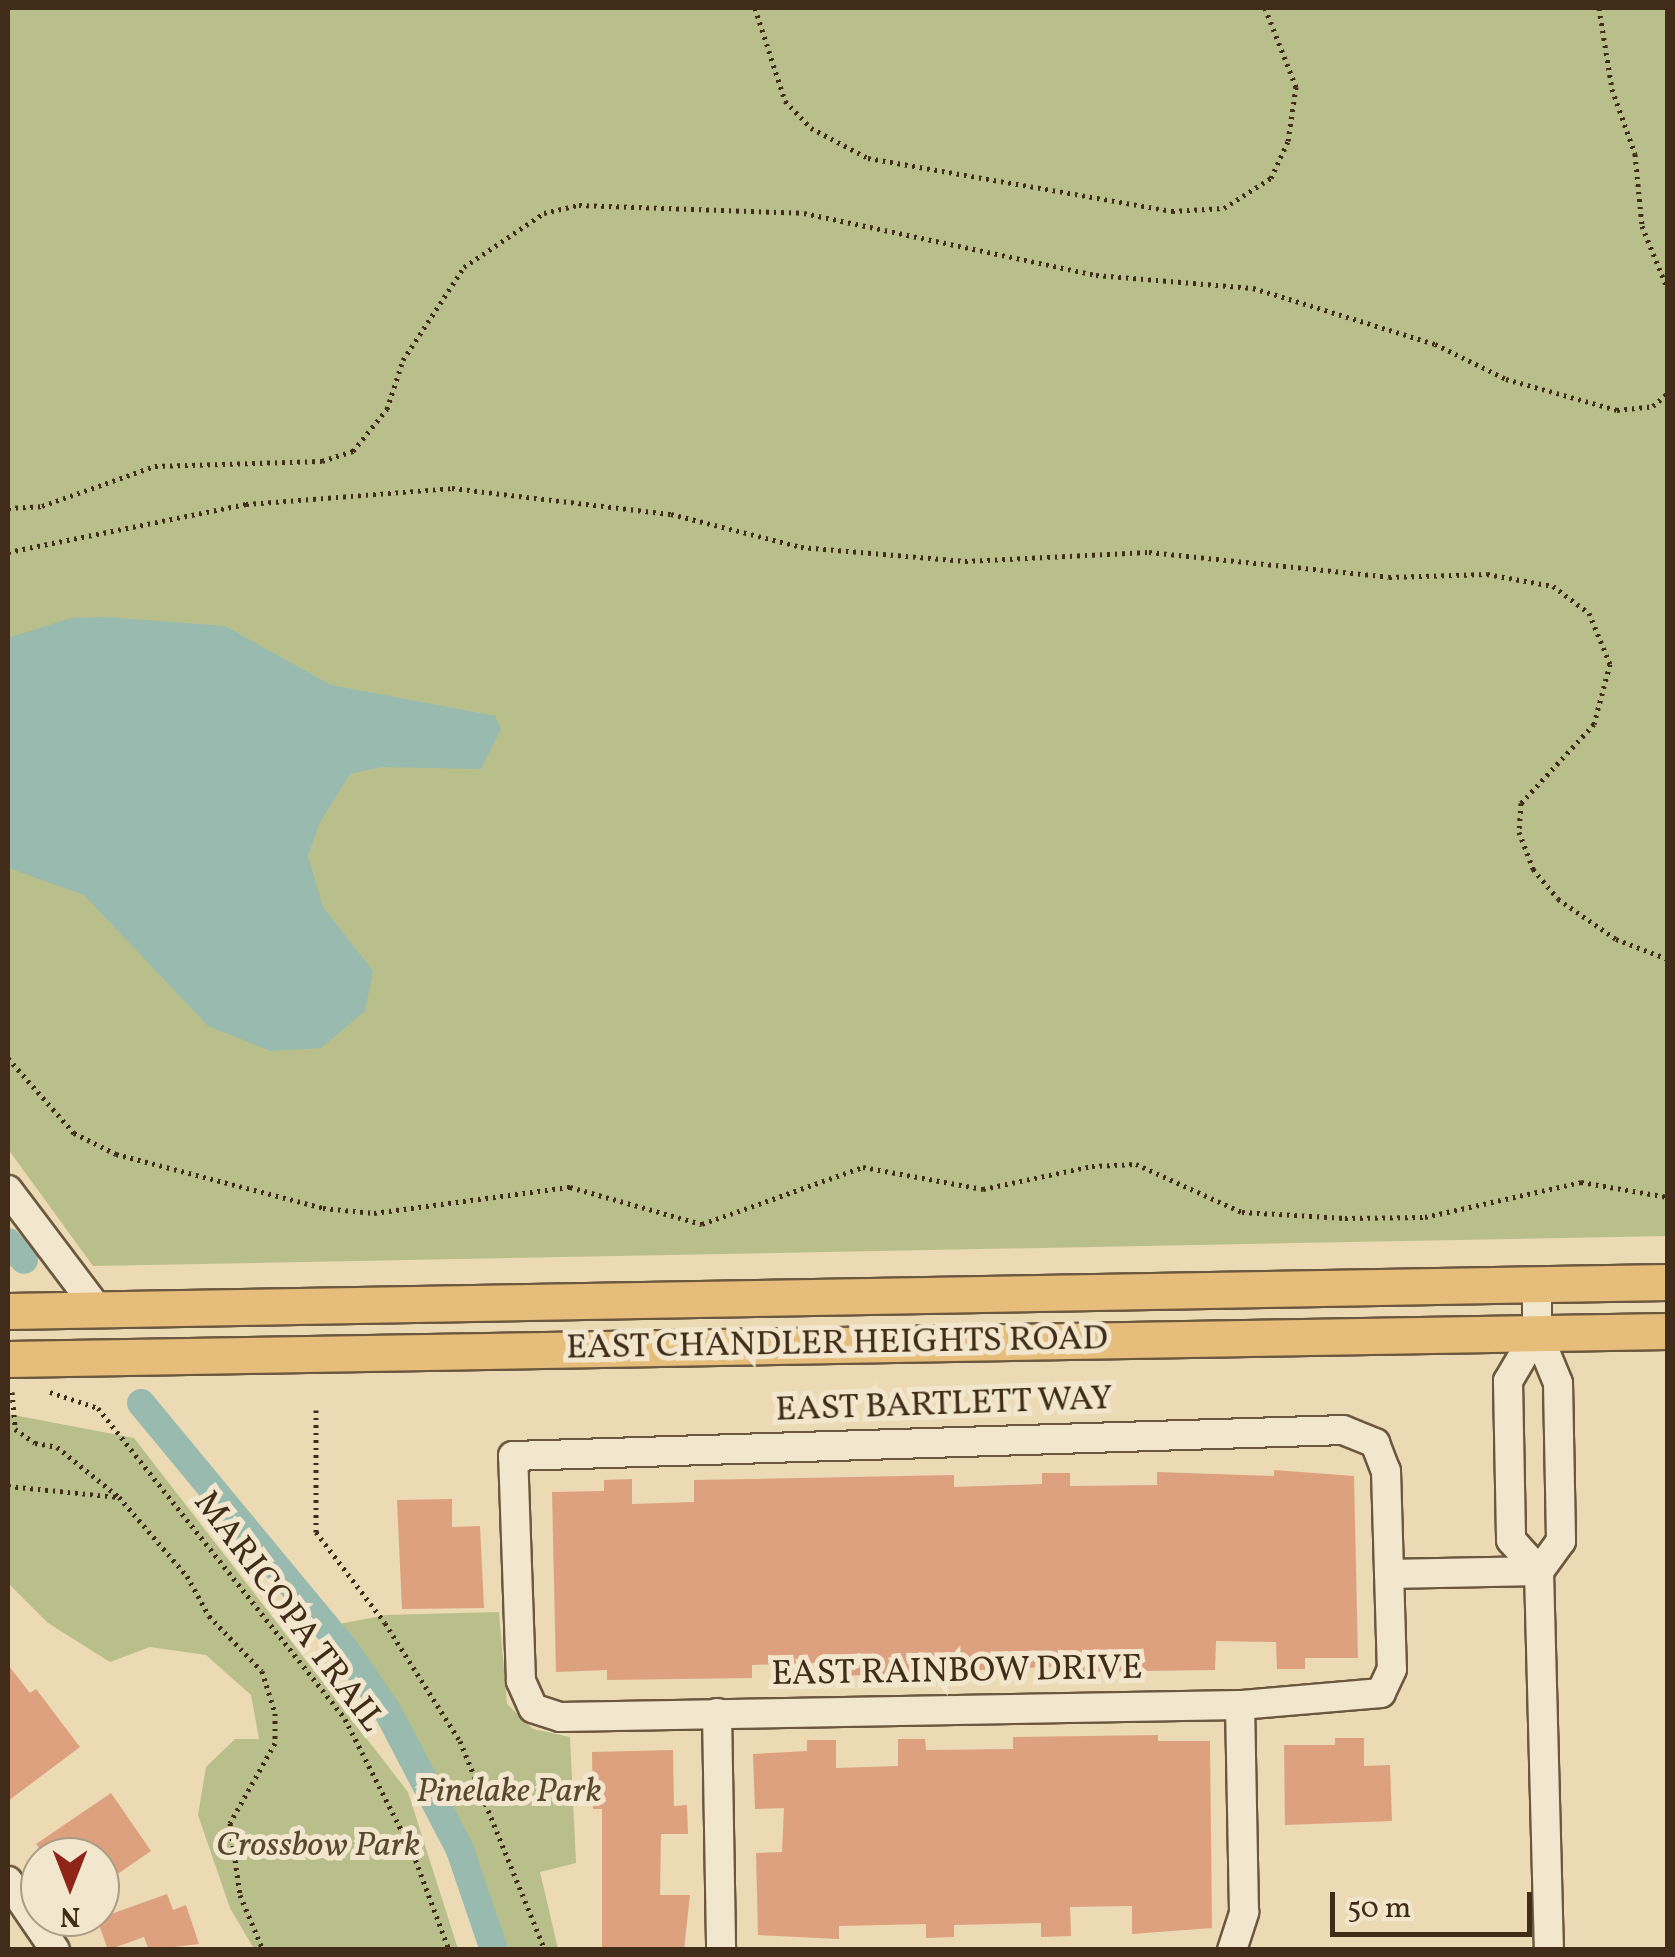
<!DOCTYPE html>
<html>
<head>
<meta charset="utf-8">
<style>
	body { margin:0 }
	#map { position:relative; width:1675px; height:1957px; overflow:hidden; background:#ebdab3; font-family:Vollkorn,serif }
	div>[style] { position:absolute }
	.green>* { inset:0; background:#b9bf8b }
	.water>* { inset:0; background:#98baaf }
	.canal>* { height:28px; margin:-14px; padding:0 14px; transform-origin:14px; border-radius:14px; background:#98baaf }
	.building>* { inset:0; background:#dda180 }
	.path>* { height:5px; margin-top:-2.5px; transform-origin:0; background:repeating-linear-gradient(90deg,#402c18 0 2.5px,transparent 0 7.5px) }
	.roads { filter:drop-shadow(2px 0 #6b583f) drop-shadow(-2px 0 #6b583f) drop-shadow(0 2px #6b583f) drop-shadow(0 -2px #6b583f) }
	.minor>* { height:28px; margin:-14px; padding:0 14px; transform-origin:14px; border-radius:14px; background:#f2e7ce }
	.major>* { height:35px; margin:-17.5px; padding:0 17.5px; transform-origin:17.5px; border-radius:17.5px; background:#e6bd7a }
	span { translate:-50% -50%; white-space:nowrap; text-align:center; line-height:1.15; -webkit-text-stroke:10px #f2e7ce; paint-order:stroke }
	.street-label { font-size:35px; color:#402c18 }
	.park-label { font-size:35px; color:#58492f; font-style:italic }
	.frame { position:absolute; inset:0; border:10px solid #402c18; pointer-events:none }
	.north { position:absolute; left:20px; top:1837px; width:100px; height:100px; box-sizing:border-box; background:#f2e7ce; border:2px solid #ab9c85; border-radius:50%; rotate:180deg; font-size:28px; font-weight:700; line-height:40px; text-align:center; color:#402c18 }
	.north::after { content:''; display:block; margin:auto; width:35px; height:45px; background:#8f2418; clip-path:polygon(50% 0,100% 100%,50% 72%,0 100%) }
	.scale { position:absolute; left:1330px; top:1892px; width:202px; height:45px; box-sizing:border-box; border:5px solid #402c18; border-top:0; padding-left:12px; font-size:30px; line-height:35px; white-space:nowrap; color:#402c18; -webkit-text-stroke:8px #f2e7ce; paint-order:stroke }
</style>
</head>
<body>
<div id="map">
	<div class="green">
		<div style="clip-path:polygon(8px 8px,1667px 8px,1667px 1236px,93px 1266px,8px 1149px)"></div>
		<div style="clip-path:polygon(8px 1414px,134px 1438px,408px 1792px,458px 1949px,254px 1949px,230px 1908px,198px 1815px,206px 1767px,235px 1739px,259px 1739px,251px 1695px,206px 1655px,150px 1647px,110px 1662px,48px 1623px,8px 1583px)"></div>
		<div style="clip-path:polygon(499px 1612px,507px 1704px,533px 1729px,570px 1737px,576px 1863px,540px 1872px,558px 1949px,498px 1949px,443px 1799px,380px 1685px,334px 1625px,386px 1615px)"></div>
	</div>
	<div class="water">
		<div style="clip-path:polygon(105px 617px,225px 626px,331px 685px,495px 716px,501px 729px,481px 769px,381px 767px,350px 774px,319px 824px,308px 856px,323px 907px,373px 971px,365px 1011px,321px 1048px,270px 1051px,208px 1026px,84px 895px,8px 868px,8px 638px,71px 618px)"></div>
	</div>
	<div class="canal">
		<div style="left:8px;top:1242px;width:24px;rotate:48deg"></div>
		<div style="left:141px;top:1403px;width:318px;rotate:50.4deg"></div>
		<div style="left:344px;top:1648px;width:78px;rotate:55.5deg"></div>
		<div style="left:388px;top:1712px;width:156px;rotate:62.4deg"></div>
		<div style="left:460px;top:1850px;width:106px;rotate:71.2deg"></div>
	</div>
	<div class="building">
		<div style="clip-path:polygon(1274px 1470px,1354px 1476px,1358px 1658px,1305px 1658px,1305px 1669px,1277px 1669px,1276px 1642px,1216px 1641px,1215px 1670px,1070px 1672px,1070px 1666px,839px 1676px,839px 1662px,752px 1665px,752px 1678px,607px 1680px,607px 1670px,556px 1672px,552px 1492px,604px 1491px,604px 1480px,632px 1479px,632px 1504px,694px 1502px,694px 1480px,954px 1475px,954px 1487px,1042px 1484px,1042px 1473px,1070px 1473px,1070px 1486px,1157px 1485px,1157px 1472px,1274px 1476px)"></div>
		<div style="clip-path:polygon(452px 1499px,452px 1527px,480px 1526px,484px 1608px,402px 1609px,397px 1500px)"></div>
		<div style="clip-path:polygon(8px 1665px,30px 1693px,36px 1689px,80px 1747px,8px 1801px)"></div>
		<div style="clip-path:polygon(1158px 1735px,1158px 1741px,1210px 1741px,1212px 1928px,1132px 1934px,1132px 1906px,1070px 1907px,1071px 1936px,1041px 1937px,1041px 1923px,954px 1925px,954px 1937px,926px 1938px,926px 1924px,839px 1926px,839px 1939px,758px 1935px,756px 1853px,782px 1852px,784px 1808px,755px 1809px,753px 1754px,807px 1751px,807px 1740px,836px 1740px,836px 1768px,898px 1766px,898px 1739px,925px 1739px,926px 1750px,1013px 1749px,1013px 1737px)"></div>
		<div style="clip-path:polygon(1335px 1738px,1364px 1738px,1364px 1766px,1390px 1765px,1392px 1821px,1285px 1825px,1284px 1745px,1335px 1745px)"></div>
		<div style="clip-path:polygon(673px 1750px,674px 1806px,687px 1805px,688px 1834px,661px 1834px,660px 1895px,690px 1895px,684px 1950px,602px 1950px,602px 1809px,593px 1809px,592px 1752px)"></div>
		<div style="clip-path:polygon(111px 1793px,151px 1851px,100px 1886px,100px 1857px,45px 1857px,36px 1844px)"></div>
		<div style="clip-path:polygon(167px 1894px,173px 1910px,186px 1905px,199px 1944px,149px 1950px,144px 1937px,108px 1950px,97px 1919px)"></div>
	</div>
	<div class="path">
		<div style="left:755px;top:8px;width:98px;rotate:72.1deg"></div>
		<div style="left:785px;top:101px;width:37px;rotate:46deg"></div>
		<div style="left:811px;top:128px;width:64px;rotate:27.8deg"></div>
		<div style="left:868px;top:158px;width:309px;rotate:9.9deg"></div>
		<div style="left:1172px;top:211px;width:52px;rotate:-3.3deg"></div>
		<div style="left:1224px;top:208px;width:56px;rotate:-32.6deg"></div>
		<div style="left:1271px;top:178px;width:41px;rotate:-65.3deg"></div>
		<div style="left:1288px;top:141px;width:55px;rotate:-81.6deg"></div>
		<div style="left:1296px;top:87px;width:85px;rotate:-111.4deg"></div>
		<div style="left:1599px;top:8px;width:82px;rotate:80.9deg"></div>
		<div style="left:1612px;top:89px;width:69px;rotate:70.5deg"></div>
		<div style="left:1635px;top:154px;width:72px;rotate:84.4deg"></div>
		<div style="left:1642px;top:226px;width:69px;rotate:67.9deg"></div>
		<div style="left:8px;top:508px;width:34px;rotate:-3deg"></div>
		<div style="left:42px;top:506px;width:120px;rotate:-19.5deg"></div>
		<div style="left:155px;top:466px;width:167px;rotate:-1.7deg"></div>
		<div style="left:322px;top:461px;width:33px;rotate:-18deg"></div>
		<div style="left:353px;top:451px;width:54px;rotate:-51deg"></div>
		<div style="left:387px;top:409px;width:52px;rotate:-71.9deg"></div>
		<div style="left:403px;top:360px;width:111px;rotate:-56.7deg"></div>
		<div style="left:464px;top:267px;width:97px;rotate:-34deg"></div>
		<div style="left:544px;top:213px;width:36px;rotate:-13deg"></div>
		<div style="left:579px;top:205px;width:225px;rotate:2deg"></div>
		<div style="left:804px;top:213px;width:299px;rotate:12deg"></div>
		<div style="left:1096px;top:275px;width:158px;rotate:4.7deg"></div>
		<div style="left:1253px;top:288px;width:190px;rotate:17.1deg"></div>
		<div style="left:1435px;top:344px;width:79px;rotate:26.2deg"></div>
		<div style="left:1506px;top:379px;width:115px;rotate:15.6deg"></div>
		<div style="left:1617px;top:410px;width:36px;rotate:-6deg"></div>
		<div style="left:1653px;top:406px;width:20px;rotate:-41deg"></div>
		<div style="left:8px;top:552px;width:243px;rotate:-11.4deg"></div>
		<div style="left:246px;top:504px;width:207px;rotate:-4.4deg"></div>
		<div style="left:452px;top:488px;width:221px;rotate:6.8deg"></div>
		<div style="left:671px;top:514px;width:134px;rotate:14.2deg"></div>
		<div style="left:801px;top:547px;width:165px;rotate:4.9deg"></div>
		<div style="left:965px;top:561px;width:184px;rotate:-2.8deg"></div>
		<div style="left:1149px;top:552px;width:241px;rotate:5.9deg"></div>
		<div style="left:1389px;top:577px;width:98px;rotate:-1.8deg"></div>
		<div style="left:1487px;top:574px;width:67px;rotate:10.3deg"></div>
		<div style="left:1553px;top:586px;width:45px;rotate:36.9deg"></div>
		<div style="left:1589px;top:613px;width:55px;rotate:67.6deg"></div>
		<div style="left:1610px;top:664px;width:62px;rotate:104.9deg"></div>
		<div style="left:1594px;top:724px;width:108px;rotate:132.7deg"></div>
		<div style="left:1521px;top:803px;width:29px;rotate:94deg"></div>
		<div style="left:1519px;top:832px;width:40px;rotate:69deg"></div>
		<div style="left:1533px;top:869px;width:39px;rotate:50deg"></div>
		<div style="left:1558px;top:899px;width:70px;rotate:34.6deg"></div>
		<div style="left:1616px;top:939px;width:56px;rotate:21deg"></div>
		<div style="left:8px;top:1058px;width:100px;rotate:48.7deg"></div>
		<div style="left:74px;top:1133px;width:47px;rotate:26.6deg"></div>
		<div style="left:116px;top:1154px;width:214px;rotate:14.6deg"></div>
		<div style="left:323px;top:1208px;width:51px;rotate:5.6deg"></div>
		<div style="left:374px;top:1213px;width:198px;rotate:-7.6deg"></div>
		<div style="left:570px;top:1187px;width:137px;rotate:15.7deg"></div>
		<div style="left:702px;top:1224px;width:171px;rotate:-19.5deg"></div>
		<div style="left:863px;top:1167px;width:122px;rotate:10.4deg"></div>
		<div style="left:983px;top:1189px;width:111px;rotate:-11.9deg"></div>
		<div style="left:1092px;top:1166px;width:44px;rotate:-2.6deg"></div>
		<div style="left:1136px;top:1164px;width:116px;rotate:24.4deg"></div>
		<div style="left:1242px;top:1212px;width:103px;rotate:3.3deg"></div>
		<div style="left:1345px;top:1218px;width:80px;rotate:-0.7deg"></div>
		<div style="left:1425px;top:1217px;width:160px;rotate:-12.6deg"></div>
		<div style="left:1581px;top:1182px;width:88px;rotate:9.8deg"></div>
		<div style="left:12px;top:1392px;width:37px;rotate:85deg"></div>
		<div style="left:15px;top:1429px;width:24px;rotate:35deg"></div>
		<div style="left:35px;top:1443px;width:22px;rotate:10deg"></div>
		<div style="left:57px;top:1447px;width:80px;rotate:38.9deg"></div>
		<div style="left:119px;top:1497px;width:104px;rotate:49.3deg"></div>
		<div style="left:187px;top:1576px;width:46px;rotate:61.2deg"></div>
		<div style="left:209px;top:1616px;width:76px;rotate:46.1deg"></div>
		<div style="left:262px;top:1671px;width:44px;rotate:72.8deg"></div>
		<div style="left:275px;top:1713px;width:30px;rotate:90deg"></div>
		<div style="left:275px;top:1743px;width:92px;rotate:119.4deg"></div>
		<div style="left:230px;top:1823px;width:73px;rotate:82.1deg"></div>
		<div style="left:240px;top:1895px;width:60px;rotate:67.3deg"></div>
		<div style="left:50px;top:1392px;width:51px;rotate:18.4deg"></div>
		<div style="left:98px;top:1408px;width:397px;rotate:51.5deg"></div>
		<div style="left:345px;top:1719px;width:150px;rotate:63.1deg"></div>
		<div style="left:413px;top:1853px;width:103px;rotate:69.6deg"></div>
		<div style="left:316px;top:1410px;width:122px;rotate:90deg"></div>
		<div style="left:316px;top:1532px;width:114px;rotate:52.8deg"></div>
		<div style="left:385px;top:1623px;width:140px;rotate:57.6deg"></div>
		<div style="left:460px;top:1741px;width:226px;rotate:67.9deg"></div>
		<div style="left:8px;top:1486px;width:112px;rotate:5.7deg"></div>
	</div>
	<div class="roads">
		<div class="minor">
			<div style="left:8px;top:1190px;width:148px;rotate:53deg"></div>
			<div style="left:1537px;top:1284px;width:48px;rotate:90deg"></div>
			<div style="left:1537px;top:1332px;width:55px;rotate:67.6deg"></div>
			<div style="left:1558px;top:1383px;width:158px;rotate:88.9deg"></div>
			<div style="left:1561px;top:1541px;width:37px;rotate:126deg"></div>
			<div style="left:1539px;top:1571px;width:379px;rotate:88.5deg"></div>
			<div style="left:1537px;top:1332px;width:57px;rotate:120.6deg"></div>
			<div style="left:1508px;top:1381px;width:159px;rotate:88.9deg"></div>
			<div style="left:1511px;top:1540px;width:42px;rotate:47.9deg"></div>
			<div style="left:1343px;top:1430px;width:35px;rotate:22deg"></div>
			<div style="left:1375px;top:1443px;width:30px;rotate:69deg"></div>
			<div style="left:1386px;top:1471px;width:198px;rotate:88.3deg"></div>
			<div style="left:1392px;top:1669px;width:26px;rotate:115deg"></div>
			<div style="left:1381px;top:1693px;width:142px;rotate:175.1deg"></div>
			<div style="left:1240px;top:1705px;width:680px;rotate:178.99deg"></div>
			<div style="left:560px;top:1717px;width:28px;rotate:-162deg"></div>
			<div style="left:533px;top:1708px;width:30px;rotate:-114deg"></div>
			<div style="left:521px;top:1681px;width:225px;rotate:-92deg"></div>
			<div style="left:513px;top:1456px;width:830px;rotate:-1.79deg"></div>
			<div style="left:1389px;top:1574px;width:150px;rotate:-1.1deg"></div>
			<div style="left:717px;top:1713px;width:237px;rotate:89deg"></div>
			<div style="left:8px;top:1881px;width:83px;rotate:55.7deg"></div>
			<div style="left:1232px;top:1950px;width:40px;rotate:-72deg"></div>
			<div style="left:1244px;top:1912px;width:207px;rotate:-91.1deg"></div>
		</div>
		<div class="major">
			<div style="left:8px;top:1311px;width:1660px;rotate:-1deg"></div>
			<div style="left:8px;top:1359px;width:1660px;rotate:-0.97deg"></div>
		</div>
	</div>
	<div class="street-label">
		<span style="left:837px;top:1344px;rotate:-1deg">EAST CHANDLER HEIGHTS ROAD</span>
		<span style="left:944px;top:1405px;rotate:-2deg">EAST BARTLETT WAY</span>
		<span style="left:288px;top:1612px;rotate:53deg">MARICOPA TRAIL</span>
		<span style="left:957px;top:1672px;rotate:-1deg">EAST RAINBOW DRIVE</span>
	</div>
	<div class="park-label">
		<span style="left:509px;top:1792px">Pinelake Park</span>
		<span style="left:318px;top:1846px">Crossbow Park</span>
	</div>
	<div class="frame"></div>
	<div class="north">N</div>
	<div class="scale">50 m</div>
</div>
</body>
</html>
